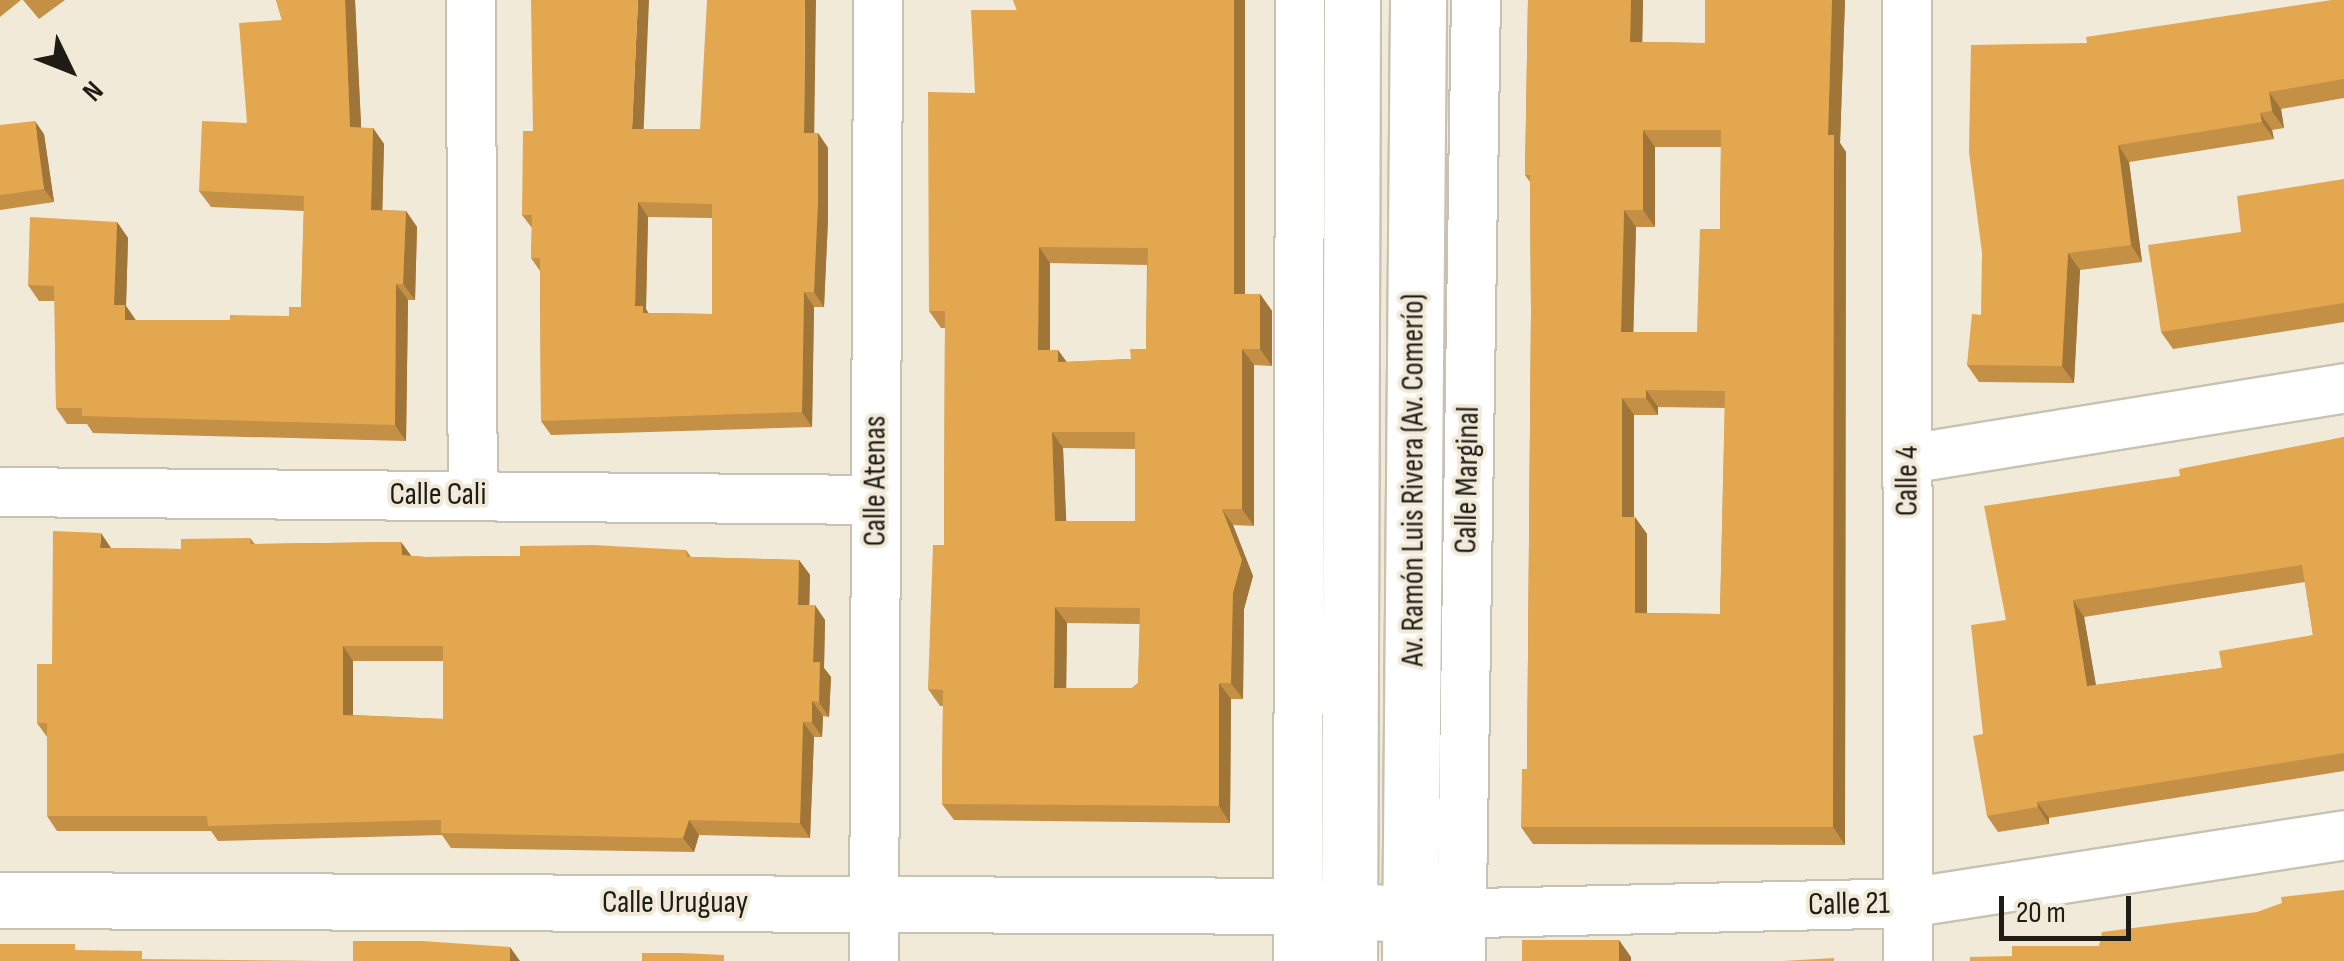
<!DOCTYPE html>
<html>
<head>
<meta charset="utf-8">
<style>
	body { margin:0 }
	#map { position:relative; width:2344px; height:961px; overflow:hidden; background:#f1ead9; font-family:"Sofia Sans Condensed",sans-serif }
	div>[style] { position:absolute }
	.roads { filter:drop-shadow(2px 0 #c8c2b2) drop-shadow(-2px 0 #c8c2b2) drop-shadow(0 2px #c8c2b2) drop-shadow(0 -2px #c8c2b2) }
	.street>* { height:48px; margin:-24px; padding:0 24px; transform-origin:24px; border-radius:24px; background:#fff }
	.secondary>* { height:55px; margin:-27.5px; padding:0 27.5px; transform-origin:27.5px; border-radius:27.5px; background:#fff }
	.primary>* { height:55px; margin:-27.5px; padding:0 27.5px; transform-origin:27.5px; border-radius:27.5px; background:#fff }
	.wall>* { inset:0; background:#c39045 }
	.shaded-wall>* { inset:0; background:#9f7538; transform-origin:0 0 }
	.building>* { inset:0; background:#e3a750; transform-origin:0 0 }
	span { translate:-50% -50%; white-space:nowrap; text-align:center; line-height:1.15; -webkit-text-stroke:8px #f1ead9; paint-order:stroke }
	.street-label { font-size:32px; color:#1f1c16 }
	.north { position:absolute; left:20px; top:20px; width:100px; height:100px; -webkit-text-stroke:8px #f1ead9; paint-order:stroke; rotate:133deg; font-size:28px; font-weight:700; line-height:40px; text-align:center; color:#1f1c16 }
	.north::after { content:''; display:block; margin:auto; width:35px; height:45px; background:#1f1c16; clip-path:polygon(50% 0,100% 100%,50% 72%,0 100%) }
	.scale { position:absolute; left:1999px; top:896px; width:132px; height:45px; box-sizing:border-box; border:5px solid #1f1c16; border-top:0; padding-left:12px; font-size:30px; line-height:35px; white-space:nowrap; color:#1f1c16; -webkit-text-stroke:8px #f1ead9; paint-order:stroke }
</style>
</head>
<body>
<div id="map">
	<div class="roads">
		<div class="street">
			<div style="left:471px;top:0;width:495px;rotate:89.8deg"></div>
			<div style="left:1907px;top:0;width:961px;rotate:89.94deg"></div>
			<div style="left:1908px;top:459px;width:442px;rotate:-9.2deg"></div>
			<div style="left:0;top:492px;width:876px;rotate:0.52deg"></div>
			<div style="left:1433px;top:914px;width:474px;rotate:-1.3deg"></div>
			<div style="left:1907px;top:903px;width:442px;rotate:-8.8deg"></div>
			<div style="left:874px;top:961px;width:961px;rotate:-89.76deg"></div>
			<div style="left:1298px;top:961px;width:961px;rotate:-89.88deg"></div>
			<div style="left:1461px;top:961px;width:961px;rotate:-89.11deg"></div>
		</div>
		<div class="secondary">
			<div style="left:0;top:900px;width:1298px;rotate:0.26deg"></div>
			<div style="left:1298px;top:906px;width:112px;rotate:4.6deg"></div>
		</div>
		<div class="primary">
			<div style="left:1349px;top:961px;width:961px;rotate:-89.82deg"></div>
			<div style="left:1410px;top:961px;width:961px;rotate:-89.52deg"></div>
		</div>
	</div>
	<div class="wall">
		<div style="clip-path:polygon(0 0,21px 0,0 17px)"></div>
		<div style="clip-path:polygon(23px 0,65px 0,39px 19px)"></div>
		<div style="clip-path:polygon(276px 0,355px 0,361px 128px,373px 128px,384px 144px,382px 210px,406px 211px,417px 227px,415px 300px,408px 300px,406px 441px,93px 433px,87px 424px,67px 424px,56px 408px,55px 301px,39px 301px,28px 285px,117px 222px,128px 238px,126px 306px,136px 320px,230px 320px,289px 316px,301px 307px,304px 211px,211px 207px,199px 191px,247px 123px,282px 20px)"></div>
		<div style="clip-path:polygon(evenodd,1013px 0,1253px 0,1245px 0,1245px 294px,1260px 294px,1272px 311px,1272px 366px,1254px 365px,1254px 526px,1233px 525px,1253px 576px,1244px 609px,1243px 699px,1231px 699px,1230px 823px,954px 820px,942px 804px,943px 706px,940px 706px,928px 689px,944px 545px,945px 328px,941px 328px,929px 311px,975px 93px,1017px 10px,1013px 0,1050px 263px,1147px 265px,1146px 349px,1131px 359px,1067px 362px,1058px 350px,1050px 350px,1050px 263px,1013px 0,1063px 448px,1135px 449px,1135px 521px,1066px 521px,1063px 448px,1013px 0,1067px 623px,1140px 624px,1138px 683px,1132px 688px,1066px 688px,1067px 623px)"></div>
		<div style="clip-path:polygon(evenodd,1528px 0,1643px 0,1642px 42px,1705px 43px,1705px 0,1845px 0,1840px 143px,1846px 152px,1845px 845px,1533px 844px,1521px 827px,1527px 769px,1531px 313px,1530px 182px,1525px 175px,1528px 0,1655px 147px,1721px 147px,1720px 229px,1697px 332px,1633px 332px,1636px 227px,1655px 227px,1655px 147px,1528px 0,1658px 407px,1725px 408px,1720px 614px,1647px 613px,1647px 534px,1634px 517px,1634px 415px,1658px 415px,1658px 407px)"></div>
		<div style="clip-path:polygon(2344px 0,2344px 98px,2281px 109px,2284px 128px,2272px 130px,2274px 139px,2129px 162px,2142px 262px,2080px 270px,2074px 383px,1979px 382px,1967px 365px,1981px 315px,2087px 43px)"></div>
		<div style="clip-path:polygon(0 125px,44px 134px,54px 202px,0 210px)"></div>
		<div style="clip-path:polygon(evenodd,643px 129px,818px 133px,828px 148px,828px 219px,824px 307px,814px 307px,812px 427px,551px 435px,541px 421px,540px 271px,531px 258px,532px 228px,522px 215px,643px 129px,648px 217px,712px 218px,712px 314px,648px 313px,646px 309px,648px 217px)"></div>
		<div style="clip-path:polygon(2344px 179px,2344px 322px,2173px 349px,2161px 332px,2241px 232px)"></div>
		<div style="clip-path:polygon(evenodd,2344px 437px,2344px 771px,2049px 818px,2049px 824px,1998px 832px,1987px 816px,1983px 734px,2006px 620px,2180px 476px,2344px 437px,2305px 582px,2313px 635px,2222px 668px,2096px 685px,2084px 617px,2305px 582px)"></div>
		<div style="clip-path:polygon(evenodd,250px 538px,255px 544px,401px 542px,411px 556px,425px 557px,520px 556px,686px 550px,691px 557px,799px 560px,810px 575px,809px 605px,825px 620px,824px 668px,831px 677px,829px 717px,823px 716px,822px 737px,814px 737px,810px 838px,699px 835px,694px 852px,451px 848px,442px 835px,218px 841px,211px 831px,57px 831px,47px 816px,47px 737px,37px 723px,52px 664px,111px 548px,181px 549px,250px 538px,353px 661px,443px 661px,443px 719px,353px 715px,353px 661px)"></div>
	</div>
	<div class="shaded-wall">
		<div style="clip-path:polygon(345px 0,355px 0,362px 144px,350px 127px)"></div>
		<div style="clip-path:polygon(638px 0,649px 0,643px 144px,632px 129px)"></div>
		<div style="clip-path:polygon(805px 0,816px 0,814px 148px,804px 133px)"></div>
		<div style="left:1234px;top:0;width:11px;height:294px"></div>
		<div style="clip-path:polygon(1631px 0,1643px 0,1642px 59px,1630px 42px)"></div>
		<div style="clip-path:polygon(1832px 0,1845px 0,1840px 143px,1846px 152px,1845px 845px,1833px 827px,1828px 135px)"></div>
		<div style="clip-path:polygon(2269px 92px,2281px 109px,2284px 128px,2272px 111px)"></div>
		<div style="clip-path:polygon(2260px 113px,2272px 130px,2274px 139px,2262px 122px)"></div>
		<div style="clip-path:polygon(35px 121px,44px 134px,54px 202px,44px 189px)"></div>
		<div style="clip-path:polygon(373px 128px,384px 144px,382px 226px,371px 210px)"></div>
		<div style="clip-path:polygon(1643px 130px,1655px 147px,1655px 227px,1643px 210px)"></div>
		<div style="clip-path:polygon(818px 133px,828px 148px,828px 219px,824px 307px,814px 292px)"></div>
		<div style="clip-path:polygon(2118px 145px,2129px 162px,2142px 262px,2131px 245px)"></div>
		<div style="clip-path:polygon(638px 202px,648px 217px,646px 309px,653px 320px,635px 306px)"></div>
		<div style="clip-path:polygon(1624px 210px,1636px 227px,1633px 349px,1621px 332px)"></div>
		<div style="clip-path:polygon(406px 211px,417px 227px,415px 300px,403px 284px)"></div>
		<div style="clip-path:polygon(117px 222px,128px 238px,126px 306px,136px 321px,136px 336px,114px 305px)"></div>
		<div style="clip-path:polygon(1039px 247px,1050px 263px,1050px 366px,1038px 350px)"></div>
		<div style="clip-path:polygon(2068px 253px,2080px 270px,2074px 383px,2062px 366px)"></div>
		<div style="clip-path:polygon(396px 284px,408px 300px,406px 441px,395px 425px)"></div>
		<div style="clip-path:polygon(804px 292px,814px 307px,812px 427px,802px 412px)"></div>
		<div style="clip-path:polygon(1260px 294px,1272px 311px,1272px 366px,1260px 349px)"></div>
		<div style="clip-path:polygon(1242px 349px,1254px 365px,1254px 526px,1242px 509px)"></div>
		<div style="clip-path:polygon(1058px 350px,1069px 366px,1058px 362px)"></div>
		<div style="clip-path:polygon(1646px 390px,1658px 407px,1658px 415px,1646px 398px)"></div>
		<div style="clip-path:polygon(1622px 398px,1634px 415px,1634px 534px,1622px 517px)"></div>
		<div style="clip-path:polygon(1052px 432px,1063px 448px,1067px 537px,1055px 521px)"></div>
		<div style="clip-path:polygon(1222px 509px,1233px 525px,1253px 576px,1244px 609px,1243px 699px,1231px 683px)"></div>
		<div style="clip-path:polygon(1635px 517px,1647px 534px,1647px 630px,1635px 613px)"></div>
		<div style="clip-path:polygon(101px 533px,111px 548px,100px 548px)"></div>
		<div style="clip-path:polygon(401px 542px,412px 557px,402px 555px)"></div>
		<div style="clip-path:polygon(799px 560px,810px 575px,809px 620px,798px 605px)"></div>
		<div style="clip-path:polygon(2073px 600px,2084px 617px,2099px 703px,2087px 686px)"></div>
		<div style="clip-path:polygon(815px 605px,825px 620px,824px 668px,831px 677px,829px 717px,819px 702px,813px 662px)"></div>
		<div style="clip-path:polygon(1055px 607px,1067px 623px,1066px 705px,1054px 688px)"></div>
		<div style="clip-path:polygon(343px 646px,353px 661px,353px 730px,343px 715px)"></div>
		<div style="clip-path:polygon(1219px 683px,1231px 699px,1230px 823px,1219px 806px)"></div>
		<div style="clip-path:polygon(812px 701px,823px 716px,822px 737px,812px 722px)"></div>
		<div style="clip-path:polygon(803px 722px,814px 737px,810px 838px,800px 823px)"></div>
		<div style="clip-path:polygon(2037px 802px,2049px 818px,2049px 824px,2038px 807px)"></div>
		<div style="clip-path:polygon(689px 820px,699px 835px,694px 852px,683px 838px)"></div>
		<div style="clip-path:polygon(1619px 940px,1631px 957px,1631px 961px,1619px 961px)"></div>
		<div style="clip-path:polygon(510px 947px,520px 961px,510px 961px)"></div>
	</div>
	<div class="building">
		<div style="clip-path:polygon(276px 0,345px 0,350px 127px,373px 128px,371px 210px,406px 211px,403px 284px,396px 284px,395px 425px,82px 416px,82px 408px,56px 408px,54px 286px,28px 285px,30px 217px,117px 222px,114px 305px,125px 305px,125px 320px,230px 320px,230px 315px,289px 316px,289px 307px,301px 307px,304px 196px,199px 191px,202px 121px,247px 123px,239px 23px,282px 20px)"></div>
		<div style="clip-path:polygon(evenodd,531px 0,638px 0,632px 129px,700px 129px,707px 0,805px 0,804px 133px,818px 133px,818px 204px,814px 292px,804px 292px,802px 412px,541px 421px,540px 258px,531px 258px,532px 215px,522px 215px,523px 131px,533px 131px,531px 0,638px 202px,712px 204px,712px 314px,643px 313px,643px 306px,635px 306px,638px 202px)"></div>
		<div style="clip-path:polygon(evenodd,1013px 0,1234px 0,1234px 294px,1260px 294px,1260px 349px,1242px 349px,1242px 509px,1222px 509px,1242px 560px,1233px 593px,1231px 683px,1219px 683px,1219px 806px,942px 804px,943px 690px,928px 689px,933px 545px,944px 545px,945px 311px,929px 311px,928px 92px,975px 93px,971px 10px,1017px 10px,1013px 0,1039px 247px,1148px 248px,1146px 349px,1130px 349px,1131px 359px,1058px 362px,1058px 350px,1038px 350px,1039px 247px,1013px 0,1052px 432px,1135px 432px,1135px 521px,1055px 521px,1052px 432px,1013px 0,1055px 607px,1140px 608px,1138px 683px,1132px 688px,1054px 688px,1055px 607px)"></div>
		<div style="clip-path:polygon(evenodd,1528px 0,1631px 0,1630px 42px,1705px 43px,1705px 0,1832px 0,1828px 135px,1834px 135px,1833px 827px,1521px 827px,1522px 769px,1527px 769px,1531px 313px,1530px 175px,1525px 175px,1528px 0,1643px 130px,1721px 130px,1720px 229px,1700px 229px,1697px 332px,1621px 332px,1624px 210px,1643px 210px,1643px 130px,1528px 0,1646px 390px,1725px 391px,1720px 614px,1635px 613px,1635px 517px,1622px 517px,1622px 398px,1646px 398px,1646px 390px)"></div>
		<div style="clip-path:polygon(2332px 0,2344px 0,2344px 79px,2269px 92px,2272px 111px,2260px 113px,2262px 122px,2118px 145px,2131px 245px,2068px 253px,2062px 366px,1967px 365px,1972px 314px,1981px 315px,1982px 253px,1969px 152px,1971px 45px,2087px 43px,2086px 37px)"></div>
		<div style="clip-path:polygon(35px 121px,44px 189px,0 195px,0 125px)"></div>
		<div style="clip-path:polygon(2344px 179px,2344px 303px,2161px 332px,2148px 245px,2241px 232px,2237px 196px)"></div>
		<div style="clip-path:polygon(evenodd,2344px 437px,2344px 753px,2037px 802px,2038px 807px,1987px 816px,1973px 736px,1983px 734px,1971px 625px,2006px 620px,1984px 506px,2180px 476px,2179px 469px,2344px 437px,2302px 565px,2313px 635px,2219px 651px,2222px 668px,2087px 686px,2073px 600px,2302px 565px)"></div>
		<div style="clip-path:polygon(evenodd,53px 531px,101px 533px,100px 548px,181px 549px,181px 539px,250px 538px,250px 544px,401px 542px,402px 555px,425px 557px,520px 556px,520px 546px,592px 545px,686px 550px,687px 557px,799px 560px,798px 605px,815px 605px,813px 662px,820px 662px,819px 702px,812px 701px,812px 722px,803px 722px,800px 823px,689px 820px,683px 838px,441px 833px,441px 820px,208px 826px,207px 816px,47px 816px,47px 723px,37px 723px,37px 664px,52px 664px,53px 531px,343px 646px,443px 646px,443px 719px,343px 715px,343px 646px)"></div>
		<div style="clip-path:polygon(2344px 890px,2344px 961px,1970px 961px,1970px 957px,2012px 956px,2012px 946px,2099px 946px,2102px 932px,2257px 912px,2282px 903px,2281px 897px)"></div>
		<div style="left:1522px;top:940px;width:97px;height:21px"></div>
		<div style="clip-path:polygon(353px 941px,422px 941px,510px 947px,510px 961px,353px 961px)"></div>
		<div style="clip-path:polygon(0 944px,75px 944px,75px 950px,142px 951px,142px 959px,322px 961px,0 961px)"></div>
		<div style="clip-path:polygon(642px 953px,681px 953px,724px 955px,724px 961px,642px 961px)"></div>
		<div style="clip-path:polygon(1834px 958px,1834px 961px,1783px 961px)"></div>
	</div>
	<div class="street-label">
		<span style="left:1414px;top:480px;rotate:-90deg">Av. Ramón Luis Rivera (Av. Comerío)</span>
		<span style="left:1468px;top:480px;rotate:-89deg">Calle Marginal</span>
		<span style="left:876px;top:481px;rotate:-90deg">Calle Atenas</span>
		<span style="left:1908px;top:481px;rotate:-90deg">Calle 4</span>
		<span style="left:438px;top:495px">Calle Cali</span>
		<span style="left:675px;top:903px">Calle Uruguay</span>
		<span style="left:1849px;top:905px;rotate:-1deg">Calle 21</span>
	</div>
	<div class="north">N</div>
	<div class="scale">20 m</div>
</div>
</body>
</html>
